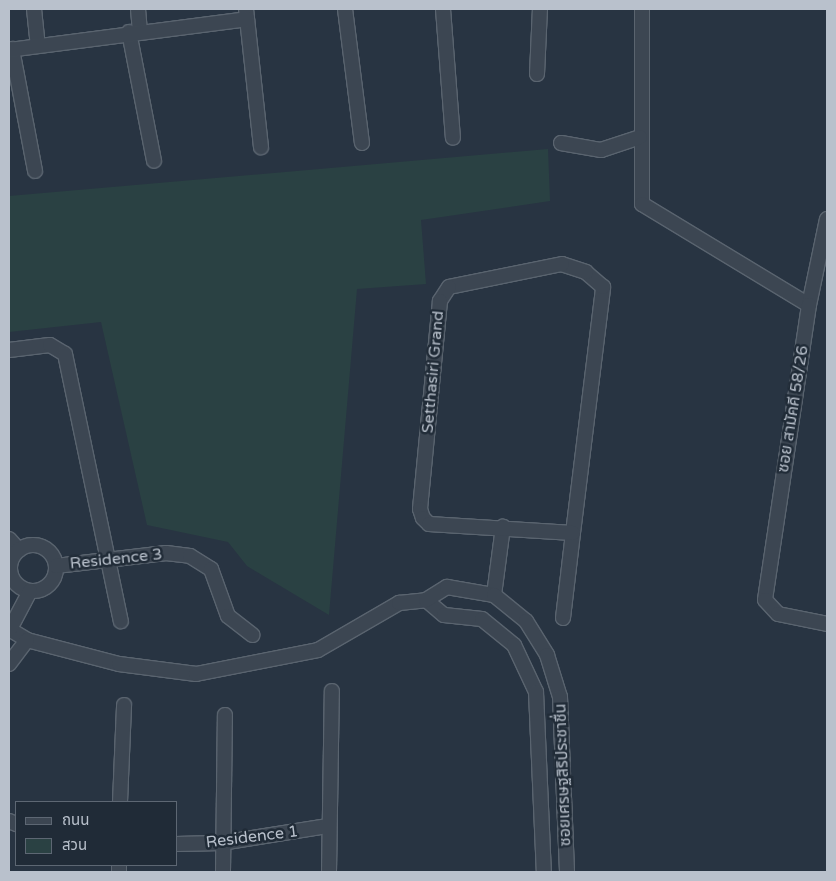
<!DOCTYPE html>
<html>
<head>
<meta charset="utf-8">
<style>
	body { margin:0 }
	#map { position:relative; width:836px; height:881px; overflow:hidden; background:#283442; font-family:"Varela Round","Noto Sans Thai",sans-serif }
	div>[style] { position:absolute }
	.green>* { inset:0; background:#2a4143 }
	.roads { filter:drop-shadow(1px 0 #5a646f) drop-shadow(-1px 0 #5a646f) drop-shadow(0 1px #5a646f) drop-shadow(0 -1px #5a646f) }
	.minor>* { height:14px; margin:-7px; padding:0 7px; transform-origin:7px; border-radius:7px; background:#3c4652 }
	.minor>.ring { margin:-7px; padding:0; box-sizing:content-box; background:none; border:14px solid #3c4652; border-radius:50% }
	span { translate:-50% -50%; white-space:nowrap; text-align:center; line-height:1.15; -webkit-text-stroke:5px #202b37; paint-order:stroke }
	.street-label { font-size:16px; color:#b9c1cc }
	.frame { position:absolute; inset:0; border:10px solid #b9c1cc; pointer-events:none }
	.legend { position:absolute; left:15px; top:801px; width:162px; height:65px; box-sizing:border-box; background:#202b37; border:1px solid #5d6773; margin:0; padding:6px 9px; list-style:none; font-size:15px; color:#b9c1cc }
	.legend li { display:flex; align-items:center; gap:10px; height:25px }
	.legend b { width:25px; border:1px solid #5d6773 }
</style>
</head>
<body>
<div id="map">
	<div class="green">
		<div style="clip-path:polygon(548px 149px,550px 201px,421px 220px,426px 284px,357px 289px,329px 615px,247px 566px,228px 542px,147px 525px,101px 322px,9px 332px,9px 196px)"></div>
	</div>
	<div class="roads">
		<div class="minor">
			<div style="left:34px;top:9px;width:36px;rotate:84deg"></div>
			<div style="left:138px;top:9px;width:22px;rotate:85deg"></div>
			<div style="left:246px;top:9px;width:139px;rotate:83.8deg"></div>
			<div style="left:345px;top:9px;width:135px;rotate:82.8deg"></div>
			<div style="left:443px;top:9px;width:129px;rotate:85.6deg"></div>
			<div style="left:642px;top:9px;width:195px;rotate:90deg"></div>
			<div style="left:642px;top:204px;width:195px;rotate:31.2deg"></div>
			<div style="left:129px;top:32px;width:131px;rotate:79deg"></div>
			<div style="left:12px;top:49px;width:124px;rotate:79.3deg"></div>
			<div style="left:9px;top:50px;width:240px;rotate:-7.4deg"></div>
			<div style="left:537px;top:74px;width:65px;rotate:-87.4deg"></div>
			<div style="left:561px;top:143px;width:41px;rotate:9.9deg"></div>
			<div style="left:601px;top:150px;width:41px;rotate:-18.4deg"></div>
			<div style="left:827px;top:219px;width:88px;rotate:101.8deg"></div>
			<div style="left:809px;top:305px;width:298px;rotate:98.5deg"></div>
			<div style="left:765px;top:600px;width:19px;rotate:47deg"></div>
			<div style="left:778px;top:614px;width:50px;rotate:11.5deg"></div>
			<div style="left:9px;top:350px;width:41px;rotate:-7deg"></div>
			<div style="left:50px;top:345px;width:17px;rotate:31deg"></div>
			<div style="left:65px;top:354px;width:273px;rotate:78.2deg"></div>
			<div style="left:9px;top:539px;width:15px;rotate:48deg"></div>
			<div class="ring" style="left:10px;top:545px;width:32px;height:32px"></div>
			<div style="left:56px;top:566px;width:111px;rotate:-6.7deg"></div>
			<div style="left:166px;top:553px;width:24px;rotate:7deg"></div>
			<div style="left:190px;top:556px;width:25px;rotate:32deg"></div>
			<div style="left:211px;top:569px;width:50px;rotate:70.1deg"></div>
			<div style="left:228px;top:616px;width:31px;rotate:38deg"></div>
			<div style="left:494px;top:595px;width:69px;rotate:-82.5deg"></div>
			<div style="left:426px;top:600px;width:23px;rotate:40deg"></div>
			<div style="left:444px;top:615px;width:38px;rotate:6deg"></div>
			<div style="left:482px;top:619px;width:41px;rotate:39.1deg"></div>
			<div style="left:514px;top:645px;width:52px;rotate:64.9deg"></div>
			<div style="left:536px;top:692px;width:180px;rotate:87.5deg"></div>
			<div style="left:563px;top:618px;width:86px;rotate:-83.3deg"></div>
			<div style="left:573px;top:533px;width:248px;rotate:-83deg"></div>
			<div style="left:603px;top:287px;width:23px;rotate:-139deg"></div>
			<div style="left:586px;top:272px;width:25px;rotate:-162deg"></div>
			<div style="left:562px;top:264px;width:115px;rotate:168.5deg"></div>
			<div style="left:449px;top:287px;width:17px;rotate:123deg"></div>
			<div style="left:440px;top:301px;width:209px;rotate:95.5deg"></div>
			<div style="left:420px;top:509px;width:9px;rotate:72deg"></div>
			<div style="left:423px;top:518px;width:8px;rotate:45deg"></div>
			<div style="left:429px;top:524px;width:144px;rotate:3.6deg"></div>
			<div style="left:9px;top:629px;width:21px;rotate:31deg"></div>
			<div style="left:27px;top:640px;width:95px;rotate:14.6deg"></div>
			<div style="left:119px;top:664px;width:78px;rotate:7.4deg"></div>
			<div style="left:196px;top:674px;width:124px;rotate:-11.1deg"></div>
			<div style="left:318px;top:650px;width:94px;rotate:-30.1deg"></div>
			<div style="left:399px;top:603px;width:27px;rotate:-6deg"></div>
			<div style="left:426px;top:600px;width:25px;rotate:-32deg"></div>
			<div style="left:447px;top:587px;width:48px;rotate:9.7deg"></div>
			<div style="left:494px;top:595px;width:41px;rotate:39.1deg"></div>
			<div style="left:526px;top:621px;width:40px;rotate:58deg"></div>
			<div style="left:547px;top:655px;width:44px;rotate:72.8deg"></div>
			<div style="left:560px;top:697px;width:175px;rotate:87.7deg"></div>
			<div style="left:10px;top:629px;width:43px;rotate:-62.2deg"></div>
			<div style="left:9px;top:664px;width:30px;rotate:-53deg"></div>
			<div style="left:120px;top:802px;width:97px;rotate:-87.6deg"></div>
			<div style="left:9px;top:821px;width:8px;rotate:23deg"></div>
			<div style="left:176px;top:844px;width:45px;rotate:-1.3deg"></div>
			<div style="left:221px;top:843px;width:107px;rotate:-9.1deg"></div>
			<div style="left:119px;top:865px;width:7px;rotate:90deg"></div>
			<div style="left:223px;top:872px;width:157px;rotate:-89.3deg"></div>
			<div style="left:329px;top:872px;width:181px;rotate:-89.1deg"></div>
		</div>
	</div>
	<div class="street-label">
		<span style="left:433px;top:372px;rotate:-85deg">Setthasiri Grand</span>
		<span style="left:793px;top:409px;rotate:-81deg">ซอย สามัคคี 58/26</span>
		<span style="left:116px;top:559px;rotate:-6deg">Residence 3</span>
		<span style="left:563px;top:775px;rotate:-92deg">ซอยเศรษฐสิริประชาชื่น</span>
		<span style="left:252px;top:837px;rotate:-7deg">Residence 1</span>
	</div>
	<div class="frame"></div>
	<ul class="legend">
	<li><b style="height:6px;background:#3c4652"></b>ถนน</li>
	<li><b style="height:14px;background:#2a4143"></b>สวน</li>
	</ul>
</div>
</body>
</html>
